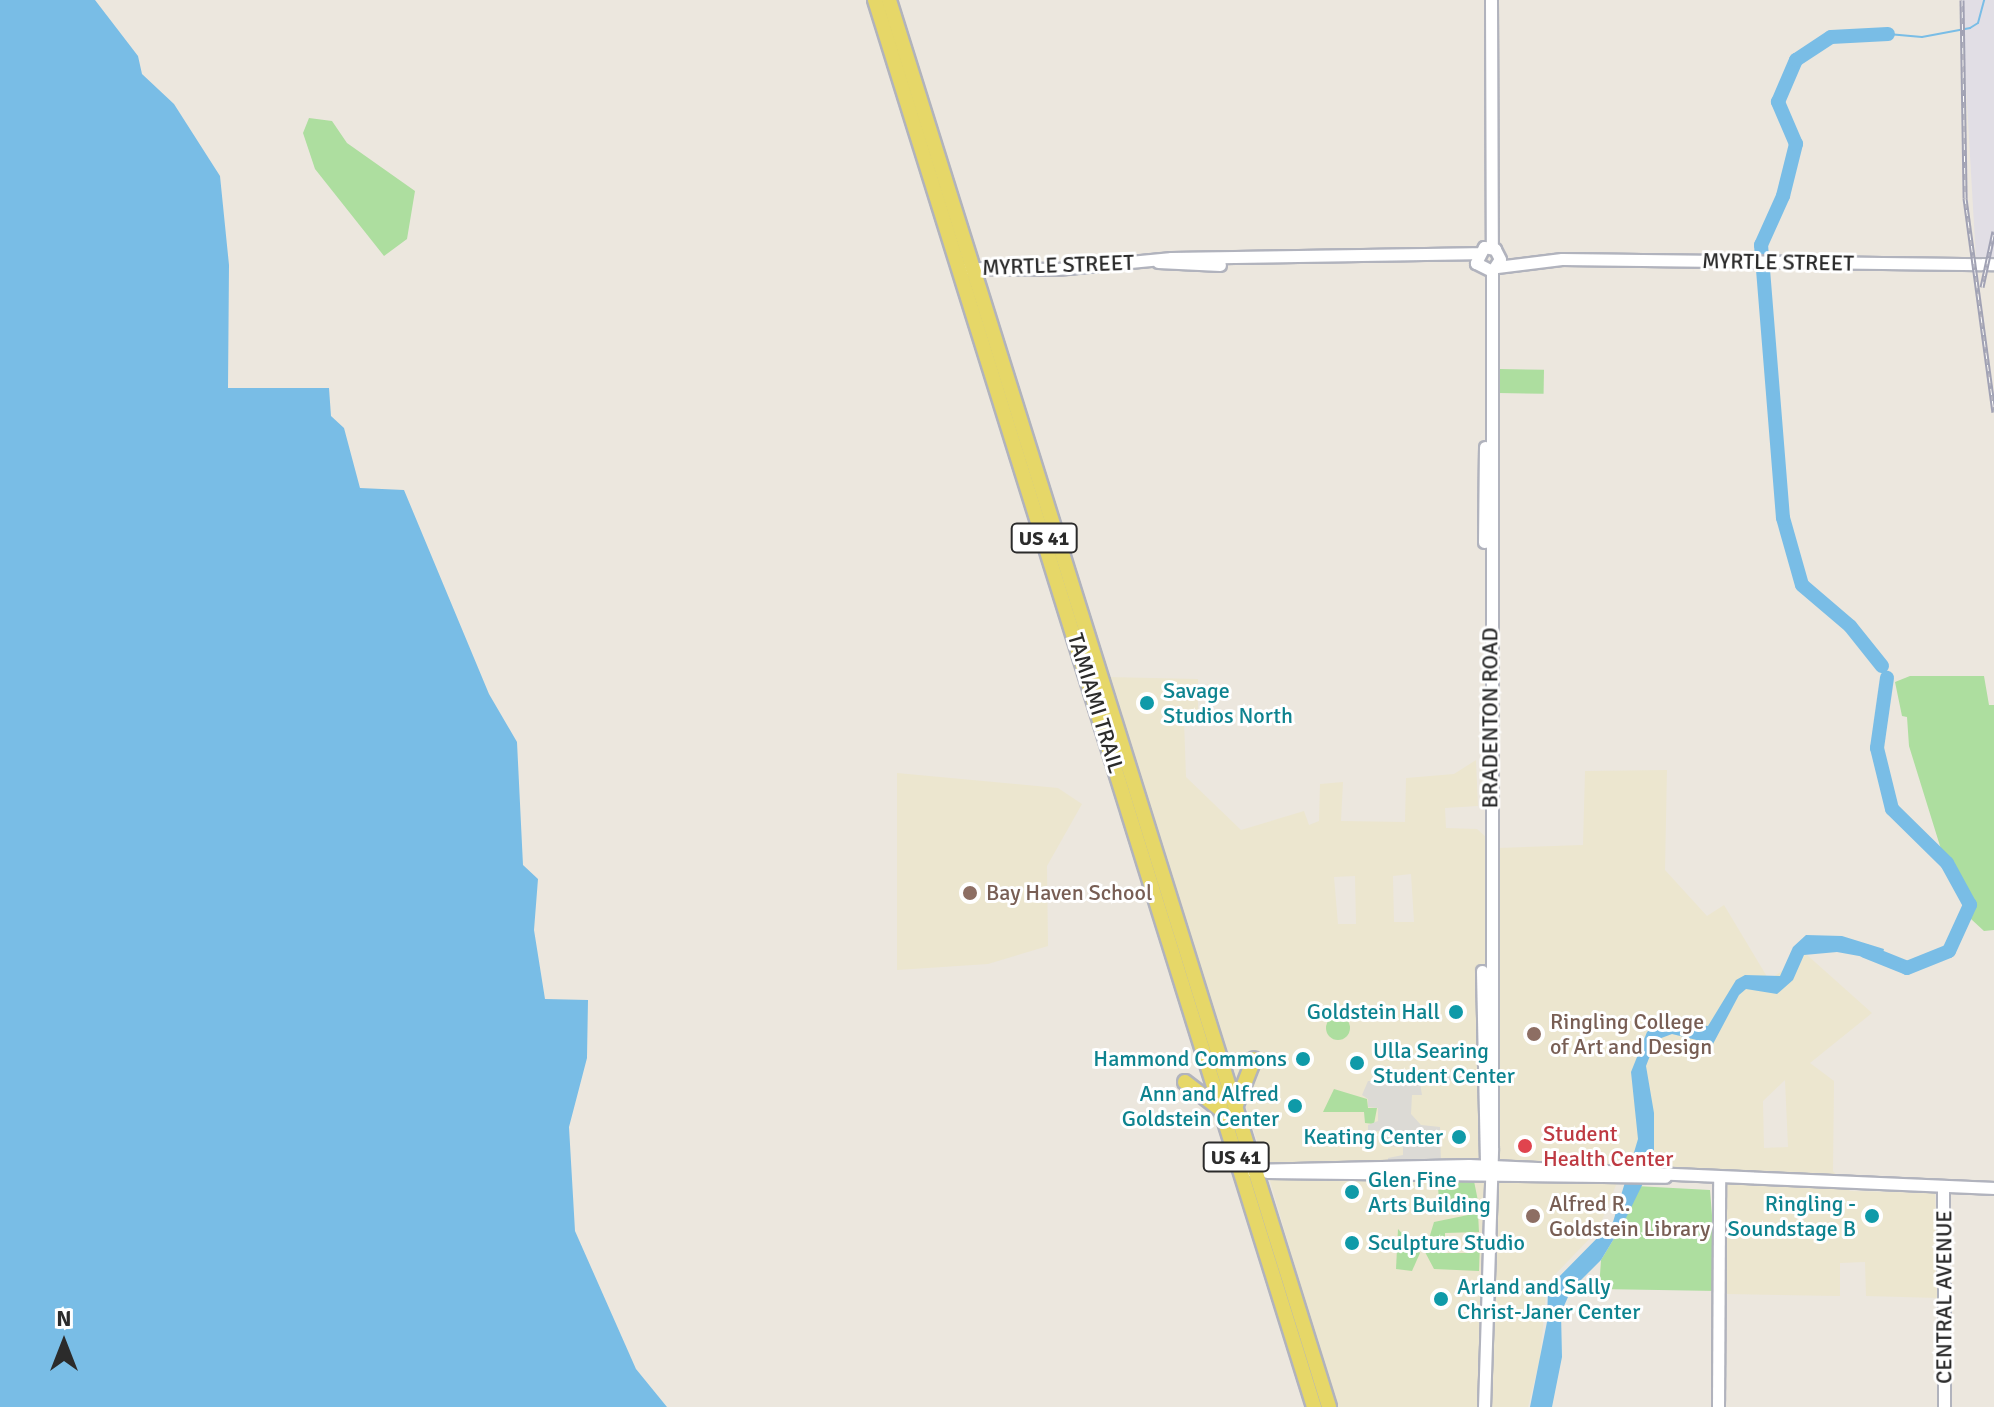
<!DOCTYPE html>
<html>
<head>
<meta charset="utf-8">
<style>
	body { margin:0 }
	#map { position:relative; width:1994px; height:1407px; overflow:hidden; background:#ece7de; font-family:Signika,sans-serif }
	div>[style] { position:absolute }
	.industrial>* { inset:0; background:#e1dee5 }
	.education>* { inset:0; background:#ece6cf }
	.green>* { inset:0; background:#adde9f; transform-origin:0 0 }
	.round { border-radius:50% }
	.plaza>* { inset:0; background:#dcdad5 }
	.water>* { inset:0; background:#79bde6 }
	.stream>* { height:2px; margin:-1px; padding:0 1px; transform-origin:1px; border-radius:1px; background:#79bde6 }
	.river>* { height:14px; margin:-7px; padding:0 7px; transform-origin:7px; border-radius:7px; background:#79bde6 }
	.roads { filter:drop-shadow(2px 0 #b1b3bd) drop-shadow(-2px 0 #b1b3bd) drop-shadow(0 2px #b1b3bd) drop-shadow(0 -2px #b1b3bd) }
	.minor>* { height:11px; margin:-5.5px; padding:0 5.5px; transform-origin:5.5px; border-radius:5.5px; background:#fff }
	.major>* { height:14px; margin:-7px; padding:0 7px; transform-origin:7px; border-radius:7px; background:#e6d768 }
	.rail>* { height:5px; margin-top:-2.5px; transform-origin:0; background:repeating-linear-gradient(90deg,#fff 0 6px,#a1a2b4 0 12px); box-sizing:border-box; border-block:2px solid #a1a2b4 }
	.dots>* { width:22px; height:22px; translate:-50% -50%; box-sizing:border-box; border:4px solid #fff; border-radius:50% }
	span { translate:-50% -50%; white-space:nowrap; text-align:center; line-height:1.15; -webkit-text-stroke:6px #fff; paint-order:stroke }
	.shield-label span { padding:2px 6px; background:#fff; border:2px solid; border-radius:6px; -webkit-text-stroke-width:0 }
	.shield-label { font-size:20px; color:#2b2b2b; font-weight:700 }
	.street-label { font-size:22px; color:#2b2b2b }
	.culture-label { font-size:22px; color:#0d838f }
	.left { translate:0 -50%; text-align:left }
	.right { translate:-100% -50%; text-align:right }
	.education-label { font-size:22px; color:#785e54 }
	.health-label { font-size:22px; color:#be3a42 }
	.north { position:absolute; left:24px; top:1303px; width:80px; height:80px; -webkit-text-stroke:6px #fff; paint-order:stroke; rotate:0deg; font-size:22px; font-weight:700; line-height:32px; text-align:center; color:#2b2b2b }
	.north::after { content:''; display:block; margin:auto; width:28px; height:36px; background:#2b2b2b; clip-path:polygon(50% 0,100% 100%,50% 72%,0 100%) }
</style>
</head>
<body>
<div id="map">
	<div class="industrial">
		<div style="clip-path:polygon(1961px 0,1994px 0,1994px 260px,1976px 259px)"></div>
	</div>
	<div class="education">
		<div style="clip-path:polygon(evenodd,1106px 677px,1198px 679px,1198px 719px,1184px 721px,1186px 777px,1241px 830px,1304px 811px,1309px 825px,1319px 821px,1320px 784px,1343px 782px,1341px 821px,1405px 822px,1406px 778px,1454px 774px,1476px 760px,1478px 806px,1445px 808px,1446px 828px,1477px 829px,1498px 848px,1583px 845px,1585px 771px,1667px 770px,1665px 870px,1707px 916px,1724px 905px,1769px 980px,1806px 954px,1872px 1013px,1810px 1063px,1834px 1081px,1833px 1171px,1850px 1191px,1935px 1193px,1939px 1298px,1866px 1296px,1865px 1262px,1840px 1263px,1840px 1296px,1726px 1294px,1726px 1171px,1660px 1168px,1616px 1185px,1598px 1230px,1547px 1283px,1540px 1359px,1528px 1407px,1336px 1407px,1268px 1174px,1106px 677px,1411px 874px,1414px 922px,1394px 922px,1393px 876px,1411px 874px,1106px 677px,1355px 876px,1356px 924px,1338px 924px,1334px 877px,1355px 876px,1106px 677px,1785px 1080px,1788px 1147px,1764px 1148px,1763px 1101px,1785px 1080px)"></div>
		<div style="clip-path:polygon(897px 773px,1058px 788px,1082px 804px,1047px 866px,1048px 946px,988px 964px,897px 970px)"></div>
	</div>
	<div class="green">
		<div style="clip-path:polygon(309px 118px,332px 121px,347px 143px,415px 191px,407px 239px,384px 256px,315px 169px,303px 133px)"></div>
		<div style="left:1499px;top:369px;width:45px;height:24px;rotate:1deg"></div>
		<div style="clip-path:polygon(1910px 676px,1984px 676px,1989px 705px,1994px 705px,1994px 930px,1984px 931px,1971px 919px,1949px 875px,1909px 746px,1907px 717px,1902px 716px,1895px 682px)"></div>
		<div class="round" style="left:1326px;top:1016px;width:24px;height:24px"></div>
		<div style="clip-path:polygon(1334px 1089px,1367px 1099px,1368px 1108px,1377px 1108px,1374px 1124px,1365px 1123px,1364px 1112px,1323px 1112px)"></div>
		<div style="clip-path:polygon(1424px 1181px,1474px 1181px,1479px 1206px,1440px 1214px,1438px 1187px)"></div>
		<div style="clip-path:polygon(1636px 1186px,1710px 1190px,1718px 1291px,1599px 1289px,1601px 1260px,1624px 1222px)"></div>
		<div style="clip-path:polygon(1478px 1213px,1479px 1232px,1445px 1233px,1445px 1253px,1471px 1253px,1471px 1242px,1480px 1242px,1479px 1271px,1434px 1269px,1425px 1252px,1434px 1222px)"></div>
		<div style="clip-path:polygon(1398px 1229px,1420px 1253px,1412px 1271px,1396px 1269px)"></div>
	</div>
	<div class="plaza">
		<div style="clip-path:polygon(1377px 1072px,1465px 1073px,1466px 1082px,1419px 1077px,1422px 1095px,1412px 1095px,1411px 1114px,1421px 1125px,1440px 1127px,1441px 1163px,1388px 1163px,1388px 1158px,1403px 1155px,1403px 1147px,1385px 1146px,1384px 1131px,1368px 1131px,1368px 1125px,1378px 1121px,1378px 1108px,1368px 1107px,1368px 1099px,1362px 1095px,1368px 1081px,1377px 1081px)"></div>
	</div>
	<div class="water">
		<div style="clip-path:polygon(0 0,95px 0,138px 56px,142px 74px,174px 104px,220px 176px,229px 265px,228px 388px,329px 388px,331px 416px,344px 428px,360px 488px,404px 490px,489px 694px,517px 742px,523px 865px,538px 879px,534px 930px,545px 999px,588px 1000px,587px 1058px,569px 1127px,575px 1231px,636px 1369px,667px 1407px,0 1407px)"></div>
		<div style="clip-path:polygon(1806px 935px,1842px 936px,1884px 949px,1881px 960px,1837px 952px,1804px 955px,1793px 980px,1777px 994px,1746px 989px,1739px 995px,1713px 1044px,1672px 1034px,1656px 1040px,1646px 1066px,1654px 1113px,1654px 1161px,1624px 1222px,1601px 1260px,1571px 1290px,1561px 1313px,1562px 1357px,1552px 1407px,1530px 1407px,1547px 1322px,1548px 1288px,1613px 1222px,1632px 1159px,1638px 1139px,1631px 1072px,1647px 1032px,1660px 1021px,1708px 1026px,1736px 980px,1745px 975px,1780px 976px,1793px 947px)"></div>
	</div>
	<div class="stream">
		<div style="left:1888px;top:34px;width:34px;rotate:5deg"></div>
		<div style="left:1922px;top:37px;width:49px;rotate:-10.6deg"></div>
		<div style="left:1970px;top:28px;width:9px;rotate:-32deg"></div>
		<div style="left:1978px;top:23px;width:24px;rotate:-75deg"></div>
	</div>
	<div class="river">
		<div style="left:1882px;top:666px;width:51px;rotate:-128.7deg"></div>
		<div style="left:1850px;top:626px;width:63px;rotate:-139.5deg"></div>
		<div style="left:1802px;top:585px;width:70px;rotate:-105.8deg"></div>
		<div style="left:1783px;top:518px;width:274px;rotate:-94.6deg"></div>
		<div style="left:1761px;top:245px;width:54px;rotate:-65.8deg"></div>
		<div style="left:1783px;top:196px;width:54px;rotate:-76deg"></div>
		<div style="left:1796px;top:144px;width:46px;rotate:-113.2deg"></div>
		<div style="left:1778px;top:102px;width:46px;rotate:-66.8deg"></div>
		<div style="left:1796px;top:60px;width:42px;rotate:-33.3deg"></div>
		<div style="left:1831px;top:37px;width:57px;rotate:-3deg"></div>
		<div style="left:1865px;top:951px;width:45px;rotate:22deg"></div>
		<div style="left:1907px;top:968px;width:45px;rotate:-22deg"></div>
		<div style="left:1949px;top:951px;width:51px;rotate:-65.5deg"></div>
		<div style="left:1970px;top:905px;width:48px;rotate:-118.7deg"></div>
		<div style="left:1947px;top:863px;width:77px;rotate:-135.5deg"></div>
		<div style="left:1892px;top:809px;width:63px;rotate:-103.8deg"></div>
		<div style="left:1877px;top:748px;width:71px;rotate:-81.9deg"></div>
	</div>
	<div class="roads">
		<div class="minor">
			<div style="left:1491px;top:0;width:247px;rotate:89.8deg"></div>
			<div style="left:1158px;top:262px;width:62px;rotate:2.8deg"></div>
			<div style="left:1497px;top:267px;width:65px;rotate:-7deg"></div>
			<div style="left:1562px;top:259px;width:432px;rotate:0.7deg"></div>
			<div style="left:967px;top:268px;width:90px;rotate:0.6deg"></div>
			<div style="left:1057px;top:269px;width:115px;rotate:-5.5deg"></div>
			<div style="left:1171px;top:258px;width:306px;rotate:-0.9deg"></div>
			<div style="left:1484px;top:542px;width:95px;rotate:-89.4deg"></div>
			<div style="left:1482px;top:971px;width:190px;rotate:88.8deg"></div>
			<div style="left:1249px;top:1170px;width:220px;rotate:-1.3deg"></div>
			<div style="left:1469px;top:1165px;width:526px;rotate:2.51deg"></div>
			<div style="left:1267px;top:1172px;width:398px;rotate:0.7deg"></div>
			<div style="left:1943px;top:1187px;width:220px;rotate:89.7deg"></div>
			<div style="left:1484px;top:1407px;width:259px;rotate:-88.2deg"></div>
			<div style="left:1492px;top:1148px;width:877px;rotate:-90deg"></div>
			<div style="left:1492px;top:271px;width:14px;rotate:-56deg"></div>
			<div style="left:1500px;top:259px;width:11px;rotate:-117deg"></div>
			<div style="left:1495px;top:249px;width:11px;rotate:-170deg"></div>
			<div style="left:1484px;top:247px;width:18px;rotate:117deg"></div>
			<div style="left:1476px;top:263px;width:18px;rotate:27deg"></div>
			<div style="left:1718px;top:1407px;width:228px;rotate:-89.7deg"></div>
		</div>
		<div class="major">
			<div style="left:875px;top:0;width:1474px;rotate:72.67deg"></div>
			<div style="left:889px;top:0;width:1474px;rotate:72.63deg"></div>
			<div style="left:1185px;top:1082px;width:44px;rotate:37.6deg"></div>
			<div style="left:1236px;top:1105px;width:49px;rotate:-68.6deg"></div>
		</div>
	</div>
	<div class="rail">
		<div style="left:1962px;top:0;width:198px;rotate:89.1deg"></div>
		<div style="left:1965px;top:198px;width:216px;rotate:82.3deg"></div>
		<div style="left:1982px;top:287px;width:57px;rotate:-77.9deg"></div>
	</div>
	<div class="dots">
		<div style="left:1147px;top:703px;background:#0f9aa8"></div>
		<div style="left:970px;top:893px;background:#8d6e63"></div>
		<div style="left:1456px;top:1012px;background:#0f9aa8"></div>
		<div style="left:1534px;top:1034px;background:#8d6e63"></div>
		<div style="left:1303px;top:1059px;background:#0f9aa8"></div>
		<div style="left:1357px;top:1063px;background:#0f9aa8"></div>
		<div style="left:1295px;top:1106px;background:#0f9aa8"></div>
		<div style="left:1459px;top:1137px;background:#0f9aa8"></div>
		<div style="left:1525px;top:1146px;background:#e0444e"></div>
		<div style="left:1352px;top:1192px;background:#0f9aa8"></div>
		<div style="left:1533px;top:1216px;background:#8d6e63"></div>
		<div style="left:1872px;top:1216px;background:#0f9aa8"></div>
		<div style="left:1352px;top:1243px;background:#0f9aa8"></div>
		<div style="left:1441px;top:1299px;background:#0f9aa8"></div>
	</div>
	<div class="shield-label">
		<span style="left:1044px;top:538px">US 41</span>
		<span style="left:1236px;top:1157px">US 41</span>
	</div>
	<div class="street-label">
		<span style="left:1778px;top:262px;rotate:1deg">MYRTLE STREET</span>
		<span style="left:1058px;top:265px;rotate:-2deg">MYRTLE STREET</span>
		<span style="left:1096px;top:703px;rotate:73deg">TAMIAMI TRAIL</span>
		<span style="left:1490px;top:718px;rotate:-90deg">BRADENTON ROAD</span>
		<span style="left:1944px;top:1297px;rotate:-90deg">CENTRAL AVENUE</span>
	</div>
	<div class="culture-label">
		<span class="left" style="left:1163px;top:703px">Savage<br>Studios North</span>
		<span class="right" style="left:1440px;top:1012px">Goldstein Hall</span>
		<span class="left" style="left:1373px;top:1063px">Ulla Searing<br>Student Center</span>
		<span class="right" style="left:1287px;top:1059px">Hammond Commons</span>
		<span class="right" style="left:1279px;top:1106px">Ann and Alfred<br>Goldstein Center</span>
		<span class="right" style="left:1443px;top:1137px">Keating Center</span>
		<span class="left" style="left:1368px;top:1192px">Glen Fine<br>Arts Building</span>
		<span class="right" style="left:1856px;top:1216px">Ringling -<br>Soundstage B</span>
		<span class="left" style="left:1368px;top:1243px">Sculpture Studio</span>
		<span class="left" style="left:1457px;top:1299px">Arland and Sally<br>Christ-Janer Center</span>
	</div>
	<div class="education-label">
		<span class="left" style="left:986px;top:893px">Bay Haven School</span>
		<span class="left" style="left:1550px;top:1034px">Ringling College<br>of Art and Design</span>
		<span class="left" style="left:1549px;top:1216px">Alfred R.<br>Goldstein Library</span>
	</div>
	<div class="health-label">
		<span class="left" style="left:1543px;top:1146px">Student<br>Health Center</span>
	</div>
	<div class="north">N</div>
</div>
</body>
</html>
